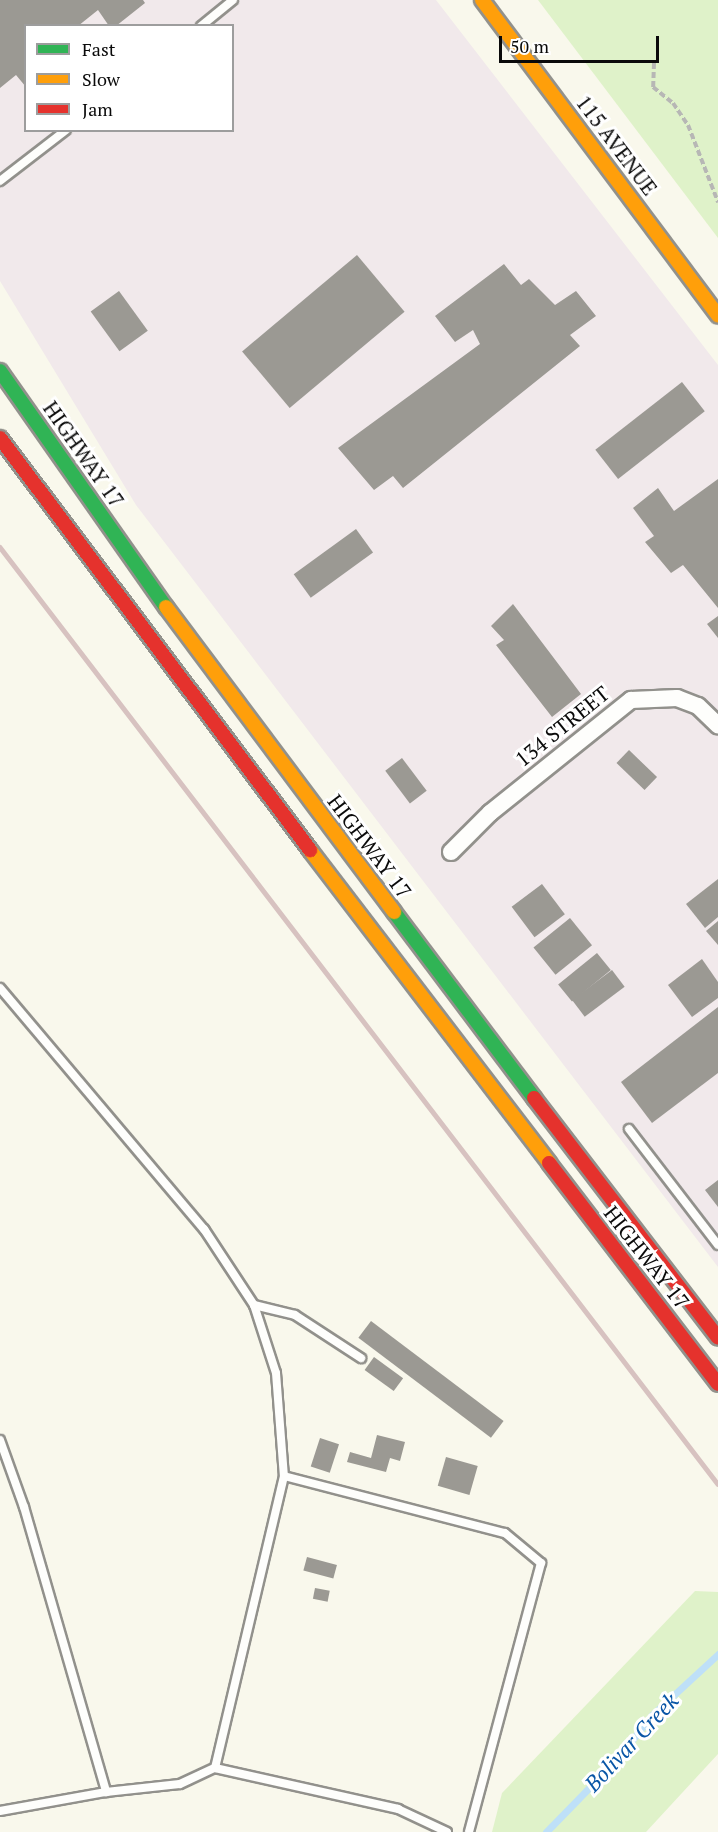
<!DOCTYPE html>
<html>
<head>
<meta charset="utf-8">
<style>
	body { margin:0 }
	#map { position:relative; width:718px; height:1832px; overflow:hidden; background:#f9f8ec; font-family:"PT Serif",serif }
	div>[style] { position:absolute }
	.industrial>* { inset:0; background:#f1e9eb }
	.green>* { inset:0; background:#dff2c9 }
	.stream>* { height:7px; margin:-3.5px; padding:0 3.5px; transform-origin:3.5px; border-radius:3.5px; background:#bee0f8 }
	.building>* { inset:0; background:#9b9993; transform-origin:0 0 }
	.path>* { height:4px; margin-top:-2px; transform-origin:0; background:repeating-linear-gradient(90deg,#b7b7b5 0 6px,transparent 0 9px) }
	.roads { filter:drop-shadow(2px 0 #92918c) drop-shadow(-2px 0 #92918c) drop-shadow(0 2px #92918c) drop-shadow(0 -2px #92918c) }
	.lane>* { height:8px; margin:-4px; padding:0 4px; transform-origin:4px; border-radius:4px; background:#fefefc }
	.street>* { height:16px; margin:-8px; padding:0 8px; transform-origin:8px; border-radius:8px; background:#fefefc }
	.fast>* { height:14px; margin:-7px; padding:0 7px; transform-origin:7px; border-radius:7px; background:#30b455 }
	.slow>* { height:14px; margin:-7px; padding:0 7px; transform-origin:7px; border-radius:7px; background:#ff9f0a }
	.jam>* { height:14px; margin:-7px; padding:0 7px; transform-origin:7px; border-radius:7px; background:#e5322d }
	.rail>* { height:4.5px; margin:-2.25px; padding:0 2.25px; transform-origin:2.25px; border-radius:2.25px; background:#d7c2c0 }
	span { translate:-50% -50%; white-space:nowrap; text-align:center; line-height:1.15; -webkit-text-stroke:6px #fff; paint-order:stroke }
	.street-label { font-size:21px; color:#0a0a0a }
	.water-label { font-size:22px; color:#0956a6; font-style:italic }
	.legend { position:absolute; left:24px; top:24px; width:210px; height:108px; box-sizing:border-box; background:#fff; border:2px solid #9d9d9d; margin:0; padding:8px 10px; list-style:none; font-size:18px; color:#0a0a0a }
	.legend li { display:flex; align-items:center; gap:12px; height:30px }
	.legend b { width:30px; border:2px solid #9d9d9d }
	.scale { position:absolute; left:499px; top:36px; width:160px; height:27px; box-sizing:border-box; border:3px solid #0a0a0a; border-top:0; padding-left:8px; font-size:18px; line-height:21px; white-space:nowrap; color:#0a0a0a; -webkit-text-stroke:4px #fff; paint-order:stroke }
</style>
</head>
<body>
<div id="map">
	<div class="industrial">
		<div style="clip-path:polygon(evenodd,0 0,436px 0,718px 365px,718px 1267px,136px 505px,0 281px,0 0,26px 26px,232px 26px,232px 130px,26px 130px,26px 26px)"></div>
	</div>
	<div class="green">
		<div style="clip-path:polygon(538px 0,718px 0,718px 238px)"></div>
		<div style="clip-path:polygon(695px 1591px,718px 1592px,718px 1754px,646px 1832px,492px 1832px,502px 1793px)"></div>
	</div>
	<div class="stream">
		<div style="left:546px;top:1832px;width:102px;rotate:-45.8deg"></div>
		<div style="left:617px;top:1759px;width:56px;rotate:-51.5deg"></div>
		<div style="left:652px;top:1715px;width:90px;rotate:-42.7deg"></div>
	</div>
	<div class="building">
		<div style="clip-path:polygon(0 0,143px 0,145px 3px,116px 26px,109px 26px,98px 10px,78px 26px,26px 26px,26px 87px,16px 75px,0 88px)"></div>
		<div style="left:357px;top:255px;width:74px;height:150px;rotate:50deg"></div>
		<div style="clip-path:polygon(504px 264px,521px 285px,529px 279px,555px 305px,576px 291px,596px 316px,570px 335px,580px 346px,403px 488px,393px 476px,374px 490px,338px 448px,480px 344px,473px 330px,455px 342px,435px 316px)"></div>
		<div style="left:119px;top:291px;width:49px;height:35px;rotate:54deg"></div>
		<div style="left:682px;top:382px;width:37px;height:110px;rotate:52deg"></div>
		<div style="clip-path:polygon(718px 479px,718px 608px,683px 565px,671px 573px,645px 542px,654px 536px,633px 508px,658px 488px,674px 511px)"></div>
		<div style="left:356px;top:529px;width:29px;height:77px;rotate:54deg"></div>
		<div style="clip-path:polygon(513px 604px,581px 694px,552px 717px,496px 645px,504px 640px,491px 626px)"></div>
		<div style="clip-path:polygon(718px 616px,718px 638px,707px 624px)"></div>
		<div style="left:629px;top:750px;width:39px;height:18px;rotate:44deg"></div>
		<div style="left:402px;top:758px;width:41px;height:21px;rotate:53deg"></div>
		<div style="clip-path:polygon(718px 879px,718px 917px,705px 928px,686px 904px)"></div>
		<div style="left:542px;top:884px;width:38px;height:38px;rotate:53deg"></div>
		<div style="left:570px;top:918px;width:35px;height:47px;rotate:51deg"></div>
		<div style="clip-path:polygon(718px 921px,718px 945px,706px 931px)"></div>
		<div style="left:597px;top:953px;width:22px;height:50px;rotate:51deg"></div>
		<div style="clip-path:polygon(702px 959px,718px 982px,718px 998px,692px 1017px,668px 985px)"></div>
		<div style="left:612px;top:970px;width:21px;height:50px;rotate:53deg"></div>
		<div style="clip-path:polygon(718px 1007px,718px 1073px,652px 1123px,621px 1082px)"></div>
		<div style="clip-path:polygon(718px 1180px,718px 1207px,705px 1190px)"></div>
		<div style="left:371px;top:1321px;width:166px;height:21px;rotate:37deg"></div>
		<div style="left:374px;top:1357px;width:36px;height:16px;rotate:36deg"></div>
		<div style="clip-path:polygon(377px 1435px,405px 1442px,400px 1461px,390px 1458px,386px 1472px,347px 1462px,350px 1452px,371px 1458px)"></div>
		<div style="left:320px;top:1438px;width:20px;height:30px;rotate:18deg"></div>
		<div style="left:446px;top:1457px;width:33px;height:30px;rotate:16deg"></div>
		<div style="left:307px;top:1557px;width:31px;height:14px;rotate:15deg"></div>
		<div style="left:315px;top:1588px;width:15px;height:11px;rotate:11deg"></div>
	</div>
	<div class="path">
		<div style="left:654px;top:63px;width:24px;rotate:92deg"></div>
		<div style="left:653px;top:87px;width:26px;rotate:39deg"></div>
		<div style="left:673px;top:103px;width:27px;rotate:56deg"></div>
		<div style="left:688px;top:125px;width:83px;rotate:68.7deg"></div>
	</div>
	<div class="roads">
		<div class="lane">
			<div style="left:201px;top:26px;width:41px;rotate:-39.1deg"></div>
			<div style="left:0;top:181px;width:83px;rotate:-37.7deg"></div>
			<div style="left:0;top:988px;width:316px;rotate:49.8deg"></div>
			<div style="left:204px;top:1229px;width:91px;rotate:56.7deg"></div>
			<div style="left:254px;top:1305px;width:71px;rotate:72.1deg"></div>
			<div style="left:276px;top:1373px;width:103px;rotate:85.6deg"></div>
			<div style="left:629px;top:1129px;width:146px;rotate:52.5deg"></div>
			<div style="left:254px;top:1305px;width:42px;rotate:13.7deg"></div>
			<div style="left:295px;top:1315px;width:79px;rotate:33.1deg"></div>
			<div style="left:0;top:1440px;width:71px;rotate:70.3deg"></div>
			<div style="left:24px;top:1507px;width:297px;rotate:73.9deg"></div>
			<div style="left:106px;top:1792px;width:74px;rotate:-6.2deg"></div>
			<div style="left:180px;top:1784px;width:38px;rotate:-25deg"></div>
			<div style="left:215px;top:1768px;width:188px;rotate:12.6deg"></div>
			<div style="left:398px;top:1809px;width:54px;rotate:25.1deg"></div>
			<div style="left:215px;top:1768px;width:300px;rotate:-76.7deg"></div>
			<div style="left:284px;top:1476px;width:228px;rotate:14.5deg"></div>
			<div style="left:505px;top:1533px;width:47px;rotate:39.8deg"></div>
			<div style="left:541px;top:1563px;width:278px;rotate:105deg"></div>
			<div style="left:0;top:1811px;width:108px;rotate:-10.2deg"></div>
		</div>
		<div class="street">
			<div style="left:451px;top:852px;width:55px;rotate:-45deg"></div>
			<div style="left:490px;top:813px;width:181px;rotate:-38.7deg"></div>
			<div style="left:631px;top:700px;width:46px;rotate:-2.5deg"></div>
			<div style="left:677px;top:698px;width:22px;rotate:21deg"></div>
			<div style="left:698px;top:706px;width:28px;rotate:44deg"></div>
		</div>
		<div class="fast">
			<div style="left:0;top:371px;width:289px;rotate:54.9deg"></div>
			<div style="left:394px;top:912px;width:233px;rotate:53deg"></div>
		</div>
		<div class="slow">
			<div style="left:482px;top:0;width:394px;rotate:53.2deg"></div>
			<div style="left:166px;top:607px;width:381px;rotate:53.2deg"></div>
			<div style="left:310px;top:850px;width:394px;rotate:52.6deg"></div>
		</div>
		<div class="jam">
			<div style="left:0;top:438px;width:516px;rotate:53.04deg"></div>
			<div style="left:534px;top:1098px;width:302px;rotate:52.5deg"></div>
			<div style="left:549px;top:1163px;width:278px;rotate:52.6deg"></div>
		</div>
	</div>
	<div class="rail">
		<div style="left:0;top:547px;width:1180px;rotate:52.54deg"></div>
	</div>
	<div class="street-label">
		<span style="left:617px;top:145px;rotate:53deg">115 AVENUE</span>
		<span style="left:84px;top:454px;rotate:55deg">HIGHWAY 17</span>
		<span style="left:562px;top:726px;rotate:-39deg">134 STREET</span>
		<span style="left:370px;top:846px;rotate:53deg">HIGHWAY 17</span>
		<span style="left:647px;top:1257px;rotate:52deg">HIGHWAY 17</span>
	</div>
	<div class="water-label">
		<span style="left:631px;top:1742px;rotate:-47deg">Bolivar Creek</span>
	</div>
	<ul class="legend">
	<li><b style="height:8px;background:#30b455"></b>Fast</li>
	<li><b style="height:8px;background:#ff9f0a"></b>Slow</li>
	<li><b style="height:8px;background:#e5322d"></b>Jam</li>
	</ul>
	<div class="scale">50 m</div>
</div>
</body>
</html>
